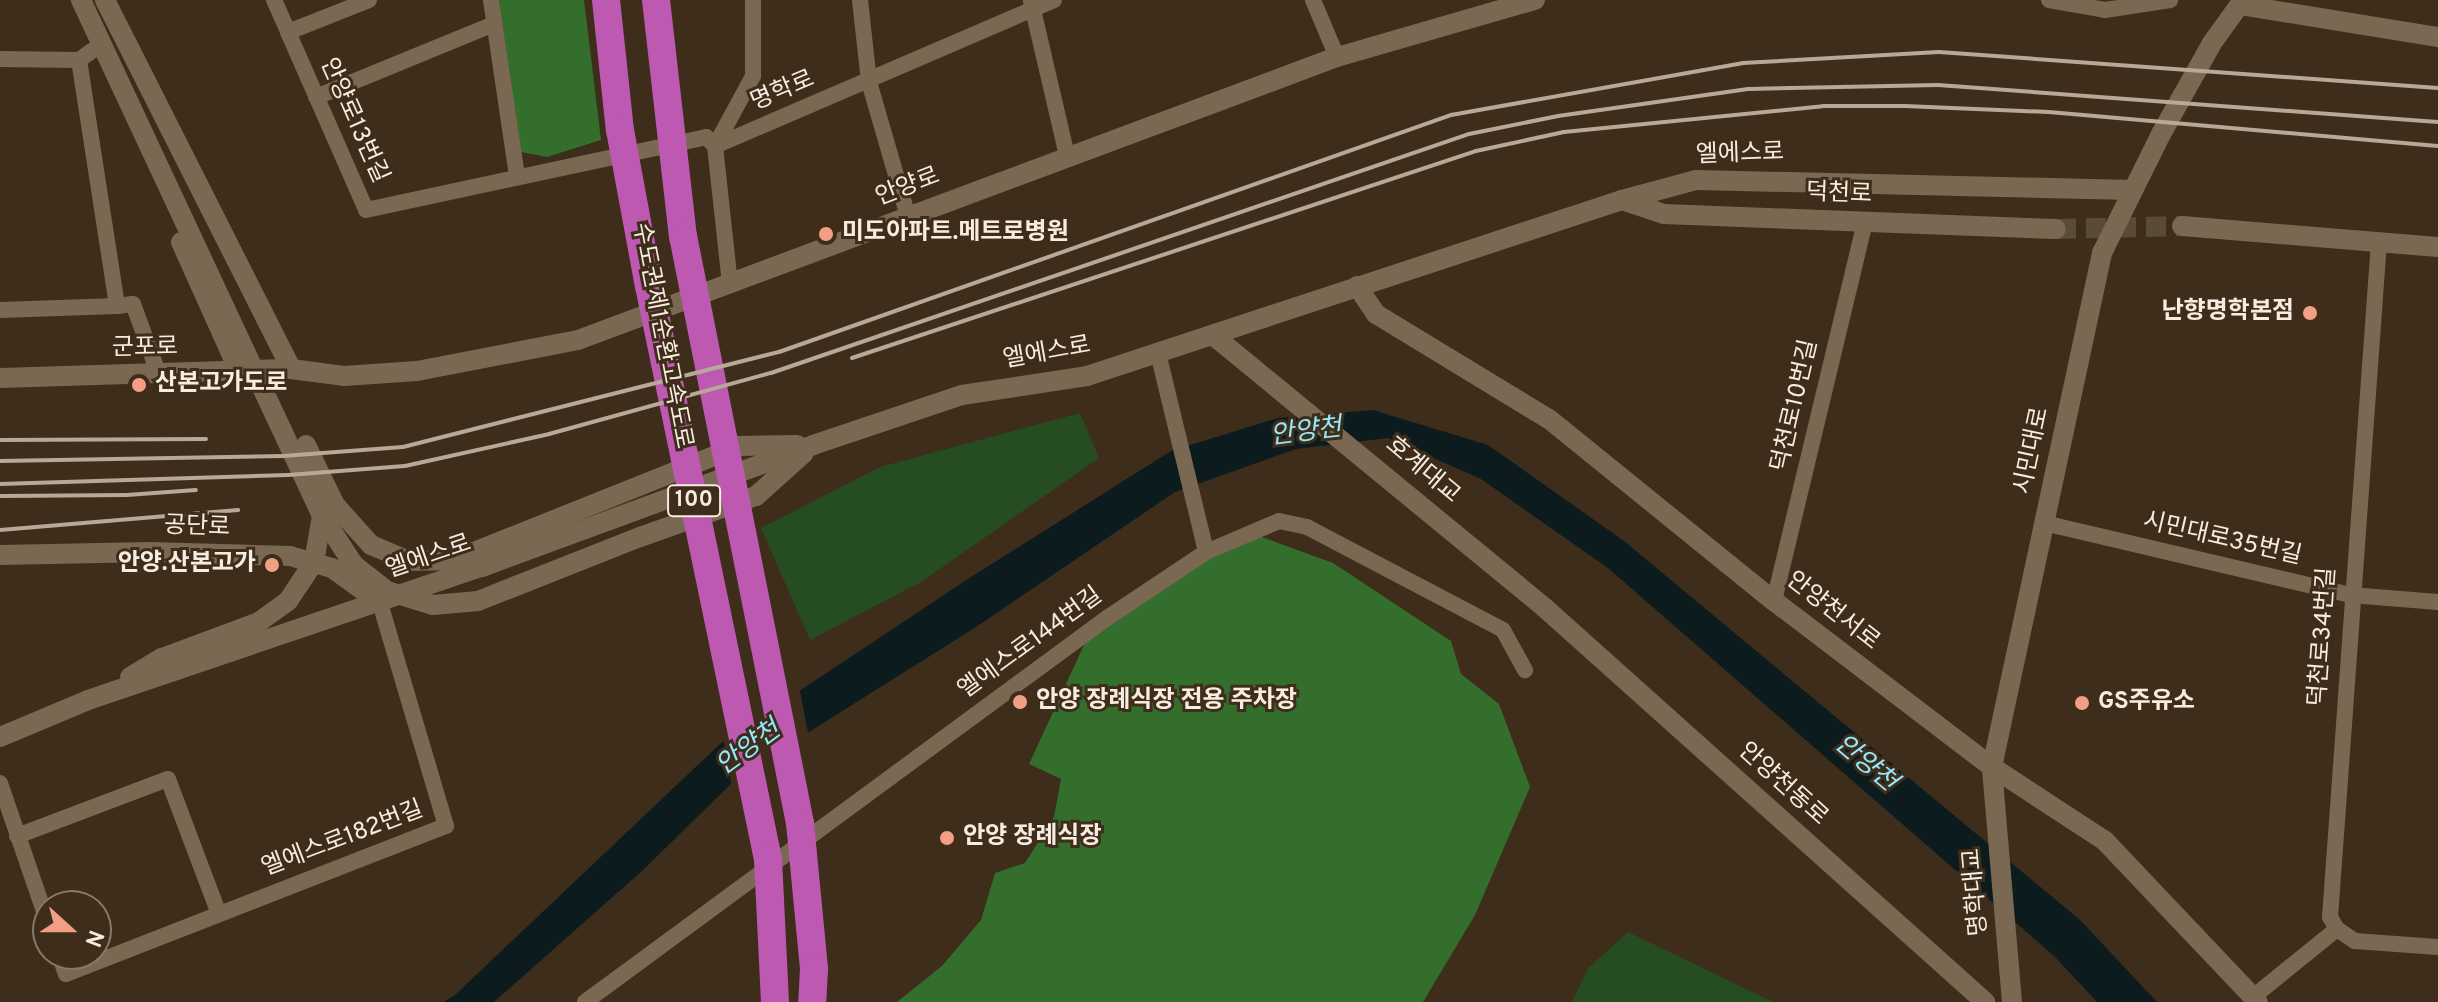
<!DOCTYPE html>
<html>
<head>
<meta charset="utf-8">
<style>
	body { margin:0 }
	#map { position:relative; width:2438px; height:1002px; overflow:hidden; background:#3e2d1a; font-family:Overpass,"Noto Sans KR",sans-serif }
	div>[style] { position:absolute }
	.green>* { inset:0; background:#264c22 }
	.forest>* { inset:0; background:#336e2d }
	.water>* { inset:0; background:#0b1b1e }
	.pier>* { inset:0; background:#3e2d1a }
	.tertiary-tunnel>* { height:20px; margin-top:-10px; transform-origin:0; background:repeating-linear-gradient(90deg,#5a4a38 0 20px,transparent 0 30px) }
	.minor>* { height:16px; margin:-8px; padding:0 8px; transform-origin:8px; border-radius:8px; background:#7b6853 }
	.tertiary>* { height:20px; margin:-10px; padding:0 10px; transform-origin:10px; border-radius:10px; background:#7b6853 }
	.motorway>* { height:28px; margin:-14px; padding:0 14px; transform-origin:14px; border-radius:14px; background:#be59b1 }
	.rail>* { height:4px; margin:-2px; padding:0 2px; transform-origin:2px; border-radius:2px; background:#b6a99a }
	.dots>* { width:22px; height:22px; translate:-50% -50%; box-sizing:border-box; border:4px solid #3e2d1a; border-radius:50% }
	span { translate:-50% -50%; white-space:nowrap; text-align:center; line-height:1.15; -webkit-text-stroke:6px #3e2d1a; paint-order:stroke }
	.shield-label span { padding:2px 6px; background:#3e2d1a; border:2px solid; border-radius:6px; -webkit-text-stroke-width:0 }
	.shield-label { font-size:22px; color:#f7ece0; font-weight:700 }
	.street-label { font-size:24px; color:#f7ece0 }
	.poi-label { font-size:24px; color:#f7ece0; font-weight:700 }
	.left { translate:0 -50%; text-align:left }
	.right { translate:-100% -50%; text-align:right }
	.water-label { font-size:26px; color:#93e9fd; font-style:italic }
	.north { position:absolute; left:32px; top:890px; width:80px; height:80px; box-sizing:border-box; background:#3e2d1a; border:2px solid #887969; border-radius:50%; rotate:111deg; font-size:22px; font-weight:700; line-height:32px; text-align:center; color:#f7ece0 }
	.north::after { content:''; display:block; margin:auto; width:28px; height:36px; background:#f39f86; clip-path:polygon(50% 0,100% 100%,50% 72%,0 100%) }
</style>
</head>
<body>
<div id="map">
	<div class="green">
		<div style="clip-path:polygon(1080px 413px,1099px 458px,921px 582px,810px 640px,761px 528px,880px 467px)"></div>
		<div style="clip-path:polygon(1628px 932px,1773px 1002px,1572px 1002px,1588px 968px)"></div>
	</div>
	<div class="forest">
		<div style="clip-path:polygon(499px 0,584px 0,601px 140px,547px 157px,521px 152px)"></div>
		<div style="clip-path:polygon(1240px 529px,1333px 563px,1451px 641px,1461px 674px,1499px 704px,1530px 787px,1475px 915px,1423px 1002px,897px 1002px,942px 966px,981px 920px,995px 873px,1025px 863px,1054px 817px,1061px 779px,1029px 764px,1091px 630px)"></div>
	</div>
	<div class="water">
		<div style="clip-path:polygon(1373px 410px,1488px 445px,1624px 541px,2080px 920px,2157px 1002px,2097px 1002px,2054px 956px,1608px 568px,1481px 479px,1388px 438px,1296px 449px,1175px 492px,976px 627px,739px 776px,642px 871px,494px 1002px,444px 1002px,456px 994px,721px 743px,971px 577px,1171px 451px,1278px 418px)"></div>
	</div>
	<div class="pier">
		<div style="clip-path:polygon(799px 687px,809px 737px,732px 788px,723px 737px)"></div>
	</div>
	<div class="tertiary-tunnel">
		<div style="left:2056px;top:229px;width:126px;rotate:-1.4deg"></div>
	</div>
	<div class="minor">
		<div style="left:274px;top:0;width:35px;rotate:66deg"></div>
		<div style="left:369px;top:0;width:87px;rotate:158.4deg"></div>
		<div style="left:288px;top:32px;width:194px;rotate:66.3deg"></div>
		<div style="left:366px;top:210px;width:348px;rotate:-12.1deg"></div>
		<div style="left:706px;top:137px;width:13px;rotate:45deg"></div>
		<div style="left:715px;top:146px;width:140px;rotate:83.8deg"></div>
		<div style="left:491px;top:0;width:178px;rotate:81.6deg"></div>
		<div style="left:860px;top:0;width:82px;rotate:83.7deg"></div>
		<div style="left:869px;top:82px;width:140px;rotate:73.8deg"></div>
		<div style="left:1313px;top:0;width:62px;rotate:67.2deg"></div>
		<div style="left:2049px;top:0;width:57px;rotate:10.1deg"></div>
		<div style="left:2105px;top:10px;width:66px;rotate:-8.7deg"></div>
		<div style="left:1031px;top:1px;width:159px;rotate:76.9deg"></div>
		<div style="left:93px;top:50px;width:17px;rotate:144deg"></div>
		<div style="left:79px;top:60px;width:249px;rotate:81.2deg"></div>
		<div style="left:117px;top:306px;width:16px;rotate:-7deg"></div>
		<div style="left:133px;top:304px;width:76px;rotate:69.9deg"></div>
		<div style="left:0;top:59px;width:79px;rotate:0.7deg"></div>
		<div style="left:316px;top:97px;width:192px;rotate:-22.3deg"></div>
		<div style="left:715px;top:146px;width:369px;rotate:-23.3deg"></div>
		<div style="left:715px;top:146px;width:80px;rotate:-61.5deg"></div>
		<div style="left:753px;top:76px;width:76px;rotate:-90deg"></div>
		<div style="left:2379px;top:242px;width:677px;rotate:94.15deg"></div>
		<div style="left:2330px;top:917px;width:14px;rotate:60deg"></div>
		<div style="left:2337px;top:929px;width:22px;rotate:34deg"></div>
		<div style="left:2355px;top:941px;width:83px;rotate:4.1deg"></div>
		<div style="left:0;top:310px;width:117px;rotate:-2deg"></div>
		<div style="left:1158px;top:353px;width:205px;rotate:76.4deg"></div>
		<div style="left:2044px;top:523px;width:315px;rotate:13.2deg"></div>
		<div style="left:2351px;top:595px;width:87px;rotate:4.6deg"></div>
		<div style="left:1774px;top:601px;width:389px;rotate:-76.5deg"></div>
		<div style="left:0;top:783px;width:148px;rotate:71.1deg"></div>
		<div style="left:17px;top:836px;width:161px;rotate:-20.7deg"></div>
		<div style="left:168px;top:779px;width:144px;rotate:69.3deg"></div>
		<div style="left:59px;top:954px;width:21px;rotate:71deg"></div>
		<div style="left:66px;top:974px;width:408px;rotate:-21.3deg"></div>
		<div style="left:446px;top:826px;width:233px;rotate:-106.5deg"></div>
		<div style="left:2253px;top:997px;width:108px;rotate:-39deg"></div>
		<div style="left:585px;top:1002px;width:648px;rotate:-36.34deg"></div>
		<div style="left:1107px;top:618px;width:119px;rotate:-33.7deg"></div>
		<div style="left:1206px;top:552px;width:79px;rotate:-23deg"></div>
		<div style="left:1279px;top:521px;width:29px;rotate:12deg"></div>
		<div style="left:1307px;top:527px;width:221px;rotate:27.7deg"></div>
		<div style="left:1503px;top:630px;width:46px;rotate:61.2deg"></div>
	</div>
	<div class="tertiary">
		<div style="left:81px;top:0;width:570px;rotate:64.96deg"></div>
		<div style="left:322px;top:516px;width:59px;rotate:56.9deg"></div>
		<div style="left:354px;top:565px;width:42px;rotate:38.2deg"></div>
		<div style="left:387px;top:591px;width:48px;rotate:16.9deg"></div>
		<div style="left:433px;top:605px;width:45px;rotate:-5.1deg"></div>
		<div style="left:478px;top:601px;width:174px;rotate:-21.6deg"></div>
		<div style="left:640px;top:537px;width:123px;rotate:-19.5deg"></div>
		<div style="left:756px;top:496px;width:64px;rotate:-41.9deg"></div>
		<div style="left:105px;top:0;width:413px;rotate:63.2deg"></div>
		<div style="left:2240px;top:5px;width:201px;rotate:9.2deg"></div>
		<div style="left:1622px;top:200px;width:44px;rotate:18.4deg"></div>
		<div style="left:1664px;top:214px;width:392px;rotate:2.2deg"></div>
		<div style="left:2182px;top:226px;width:257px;rotate:4.7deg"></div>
		<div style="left:181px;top:242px;width:144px;rotate:65.8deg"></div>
		<div style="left:1357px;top:286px;width:34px;rotate:56deg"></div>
		<div style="left:1376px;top:314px;width:202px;rotate:31.3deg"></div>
		<div style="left:1549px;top:419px;width:289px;rotate:39deg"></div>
		<div style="left:1774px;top:601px;width:274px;rotate:37.3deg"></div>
		<div style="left:1992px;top:767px;width:135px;rotate:33.2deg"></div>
		<div style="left:2105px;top:841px;width:222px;rotate:46.5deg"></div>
		<div style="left:1214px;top:336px;width:428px;rotate:39.4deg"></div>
		<div style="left:1545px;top:608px;width:591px;rotate:41.84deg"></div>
		<div style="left:0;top:378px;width:291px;rotate:-1.8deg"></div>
		<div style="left:291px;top:369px;width:53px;rotate:7.5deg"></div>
		<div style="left:344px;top:376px;width:73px;rotate:-3.9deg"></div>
		<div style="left:417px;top:371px;width:164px;rotate:-10.9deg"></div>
		<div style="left:578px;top:340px;width:810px;rotate:-20.45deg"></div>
		<div style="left:1337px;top:57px;width:206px;rotate:-16.1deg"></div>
		<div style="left:306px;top:445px;width:67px;rotate:64.2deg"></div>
		<div style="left:335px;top:505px;width:54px;rotate:48deg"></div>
		<div style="left:371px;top:545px;width:41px;rotate:22.8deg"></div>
		<div style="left:409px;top:561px;width:45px;rotate:-1.3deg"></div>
		<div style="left:454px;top:560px;width:307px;rotate:-21.8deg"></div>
		<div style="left:739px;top:446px;width:58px;rotate:-1deg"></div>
		<div style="left:0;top:555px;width:150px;rotate:-1.1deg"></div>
		<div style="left:150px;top:552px;width:140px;rotate:1.6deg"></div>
		<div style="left:290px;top:556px;width:44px;rotate:15.9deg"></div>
		<div style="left:332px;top:568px;width:59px;rotate:36.1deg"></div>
		<div style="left:130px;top:677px;width:37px;rotate:-31deg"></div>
		<div style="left:162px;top:658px;width:103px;rotate:-20.4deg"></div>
		<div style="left:259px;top:622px;width:36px;rotate:-36deg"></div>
		<div style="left:288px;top:601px;width:47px;rotate:-56.3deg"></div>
		<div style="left:314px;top:562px;width:47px;rotate:-80.1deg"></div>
		<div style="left:0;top:737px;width:95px;rotate:-22.8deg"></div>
		<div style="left:88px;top:700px;width:416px;rotate:-18.7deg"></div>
		<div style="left:482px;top:567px;width:353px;rotate:-20.2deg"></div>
		<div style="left:813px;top:445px;width:157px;rotate:-18.6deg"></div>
		<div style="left:962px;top:395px;width:126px;rotate:-8.6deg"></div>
		<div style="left:1087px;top:376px;width:563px;rotate:-18.21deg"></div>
		<div style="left:1622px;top:200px;width:77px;rotate:-15.1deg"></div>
		<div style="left:1696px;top:180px;width:436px;rotate:1.3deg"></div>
		<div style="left:2012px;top:1002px;width:236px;rotate:-94.9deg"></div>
		<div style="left:1992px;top:767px;width:526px;rotate:-77.92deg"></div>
		<div style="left:2102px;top:253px;width:133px;rotate:-63.6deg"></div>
		<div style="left:2161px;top:134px;width:104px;rotate:-60.7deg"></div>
		<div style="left:2212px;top:43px;width:53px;rotate:-54.2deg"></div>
	</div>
	<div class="motorway">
		<div style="left:606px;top:0;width:131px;rotate:83.9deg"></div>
		<div style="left:620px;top:130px;width:159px;rotate:79.5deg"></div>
		<div style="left:649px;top:286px;width:585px;rotate:78.27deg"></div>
		<div style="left:768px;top:859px;width:143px;rotate:87.2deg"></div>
		<div style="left:656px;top:0;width:238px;rotate:83.5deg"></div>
		<div style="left:683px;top:236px;width:599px;rotate:78.73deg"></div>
		<div style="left:800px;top:823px;width:147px;rotate:84.5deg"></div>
		<div style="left:814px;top:969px;width:33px;rotate:93deg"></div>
	</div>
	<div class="rail">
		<div style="left:852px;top:358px;width:657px;rotate:-18.35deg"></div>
		<div style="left:1476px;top:151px;width:90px;rotate:-12.2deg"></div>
		<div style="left:1564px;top:132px;width:260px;rotate:-5.7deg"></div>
		<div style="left:1823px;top:106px;width:82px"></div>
		<div style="left:1905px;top:106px;width:144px;rotate:2.4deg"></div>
		<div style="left:2049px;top:112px;width:390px;rotate:5deg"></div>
		<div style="left:0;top:440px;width:206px;rotate:-0.3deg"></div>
		<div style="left:0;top:461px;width:283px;rotate:-1deg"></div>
		<div style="left:283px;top:456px;width:120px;rotate:-4.3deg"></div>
		<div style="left:403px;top:447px;width:388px;rotate:-14.2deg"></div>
		<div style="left:779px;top:352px;width:713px;rotate:-19.43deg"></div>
		<div style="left:1451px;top:115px;width:297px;rotate:-10.1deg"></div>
		<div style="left:1743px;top:63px;width:196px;rotate:-3.2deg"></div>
		<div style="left:1939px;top:52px;width:500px;rotate:4.13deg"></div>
		<div style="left:0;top:484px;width:288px;rotate:-1.8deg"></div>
		<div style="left:288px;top:475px;width:117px;rotate:-4.4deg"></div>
		<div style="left:405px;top:466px;width:148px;rotate:-12.5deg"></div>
		<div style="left:549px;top:434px;width:230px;rotate:-15.4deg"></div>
		<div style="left:771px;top:373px;width:738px;rotate:-18.9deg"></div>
		<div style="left:1469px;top:134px;width:91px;rotate:-11.4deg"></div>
		<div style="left:1558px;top:116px;width:192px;rotate:-8.1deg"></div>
		<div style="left:1748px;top:89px;width:190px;rotate:-1.2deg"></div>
		<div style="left:1938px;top:85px;width:501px;rotate:4.23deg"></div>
		<div style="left:1px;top:496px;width:126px;rotate:-0.5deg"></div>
		<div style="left:127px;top:495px;width:69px;rotate:-4.1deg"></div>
		<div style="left:0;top:530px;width:239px;rotate:-4.8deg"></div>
	</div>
	<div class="dots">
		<div style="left:826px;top:234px;background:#f39f86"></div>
		<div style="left:2310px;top:313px;background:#f39f86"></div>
		<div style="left:139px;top:385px;background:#f39f86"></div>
		<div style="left:272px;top:565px;background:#f39f86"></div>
		<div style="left:1020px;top:702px;background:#f39f86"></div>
		<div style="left:2082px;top:703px;background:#f39f86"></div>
		<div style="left:947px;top:838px;background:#f39f86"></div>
	</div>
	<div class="shield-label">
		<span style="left:694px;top:501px">100</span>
	</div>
	<div class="street-label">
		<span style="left:783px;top:92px;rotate:-23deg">명학로</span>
		<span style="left:353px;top:121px;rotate:66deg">안양로13번길</span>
		<span style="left:1740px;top:155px;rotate:-2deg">엘에스로</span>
		<span style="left:908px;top:188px;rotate:-21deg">안양로</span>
		<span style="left:1839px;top:195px;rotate:2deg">덕천로</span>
		<span style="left:661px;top:336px;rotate:79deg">수도권제1순환고속도로</span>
		<span style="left:145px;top:349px;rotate:-1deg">군포로</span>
		<span style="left:1047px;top:354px;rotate:-10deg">엘에스로</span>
		<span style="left:1796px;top:406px;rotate:-77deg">덕천로10번길</span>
		<span style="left:2033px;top:451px;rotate:-78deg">시민대로</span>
		<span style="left:1422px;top:471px;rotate:40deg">호계대교</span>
		<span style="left:197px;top:528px;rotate:2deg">공단로</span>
		<span style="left:2222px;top:540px;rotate:13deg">시민대로35번길</span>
		<span style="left:429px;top:558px;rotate:-19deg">엘에스로</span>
		<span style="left:1832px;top:612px;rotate:38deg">안양천서로</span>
		<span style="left:2324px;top:637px;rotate:-86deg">덕천로34번길</span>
		<span style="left:1031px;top:644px;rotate:-36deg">엘에스로144번길</span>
		<span style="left:1782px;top:785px;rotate:42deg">안양천동로</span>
		<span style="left:343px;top:840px;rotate:-21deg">엘에스로182번길</span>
		<span style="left:1977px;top:892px;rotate:-95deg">명학대교</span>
	</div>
	<div class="poi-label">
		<span class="left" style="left:842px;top:234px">미도아파트.메트로병원</span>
		<span class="right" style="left:2294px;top:313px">난향명학본점</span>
		<span class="left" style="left:155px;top:385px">산본고가도로</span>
		<span class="right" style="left:256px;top:565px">안양.산본고가</span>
		<span class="left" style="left:1036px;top:702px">안양 장례식장 전용 주차장</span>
		<span class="left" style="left:2098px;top:703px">GS주유소</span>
		<span class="left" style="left:963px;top:838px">안양 장례식장</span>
	</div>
	<div class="water-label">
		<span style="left:1306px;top:433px;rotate:-7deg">안양천</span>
		<span style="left:749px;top:749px;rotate:-36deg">안양천</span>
		<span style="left:1865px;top:764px;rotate:40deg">안양천</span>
	</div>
	<div class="north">N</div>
</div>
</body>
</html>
